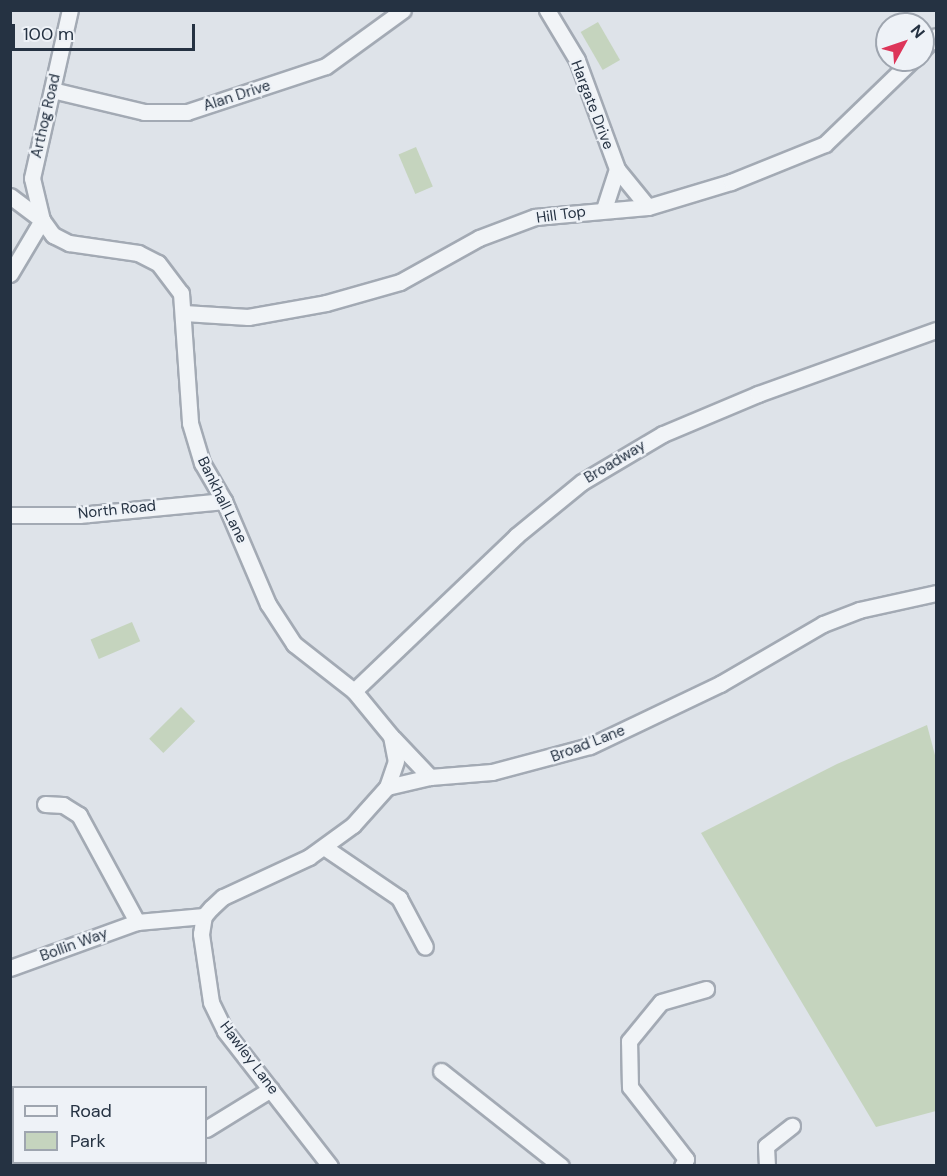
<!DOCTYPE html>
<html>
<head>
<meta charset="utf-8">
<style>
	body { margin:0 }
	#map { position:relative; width:947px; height:1176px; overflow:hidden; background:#dee3e9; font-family:"DM Sans",sans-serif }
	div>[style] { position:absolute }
	.green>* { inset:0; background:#c5d4be; transform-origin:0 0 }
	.roads { filter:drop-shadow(2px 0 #a3aab4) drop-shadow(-2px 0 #a3aab4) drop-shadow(0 2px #a3aab4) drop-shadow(0 -2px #a3aab4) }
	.minor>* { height:15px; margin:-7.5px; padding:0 7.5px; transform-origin:7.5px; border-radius:7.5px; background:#f1f4f7 }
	span { translate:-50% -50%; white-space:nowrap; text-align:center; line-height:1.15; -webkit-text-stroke:4.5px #eef2f7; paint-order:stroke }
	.street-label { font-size:15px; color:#253242 }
	.frame { position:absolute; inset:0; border:12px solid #253242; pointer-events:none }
	.legend { position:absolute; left:12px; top:1086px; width:195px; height:78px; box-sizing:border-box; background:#eef2f7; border:2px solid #9ea5af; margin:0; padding:8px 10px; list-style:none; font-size:18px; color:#253242 }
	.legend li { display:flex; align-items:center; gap:12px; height:30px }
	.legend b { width:30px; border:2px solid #9ea5af }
	.north { position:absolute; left:875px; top:12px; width:60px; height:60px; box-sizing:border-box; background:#eef2f7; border:2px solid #9ea5af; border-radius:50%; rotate:50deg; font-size:16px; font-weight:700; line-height:24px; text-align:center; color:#253242 }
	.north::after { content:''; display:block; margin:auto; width:21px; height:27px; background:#dd3559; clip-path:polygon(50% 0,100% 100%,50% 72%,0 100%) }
	.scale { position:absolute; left:12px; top:24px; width:183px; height:27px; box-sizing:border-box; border:3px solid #253242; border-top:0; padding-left:8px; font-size:18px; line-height:21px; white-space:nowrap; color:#253242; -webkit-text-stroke:4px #eef2f7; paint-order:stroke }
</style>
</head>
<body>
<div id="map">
	<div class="green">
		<div style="left:598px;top:22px;width:44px;height:20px;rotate:60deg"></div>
		<div style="left:416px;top:147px;width:43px;height:19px;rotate:67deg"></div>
		<div style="left:132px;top:622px;width:21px;height:45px;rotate:67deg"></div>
		<div style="left:181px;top:707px;width:20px;height:45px;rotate:45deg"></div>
		<div style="clip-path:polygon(927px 725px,936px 759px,936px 1111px,876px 1127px,701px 833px,837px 764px)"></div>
	</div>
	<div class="roads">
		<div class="minor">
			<div style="left:547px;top:10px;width:58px;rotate:59deg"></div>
			<div style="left:577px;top:60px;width:116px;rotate:69.8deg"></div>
			<div style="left:617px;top:169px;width:49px;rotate:50.8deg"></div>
			<div style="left:923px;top:49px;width:18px;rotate:-45deg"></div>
			<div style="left:52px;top:90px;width:95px;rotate:13.4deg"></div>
			<div style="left:144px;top:112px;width:43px"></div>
			<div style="left:187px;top:112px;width:146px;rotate:-18.3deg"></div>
			<div style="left:326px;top:66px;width:95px;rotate:-36deg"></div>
			<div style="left:10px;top:196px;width:40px;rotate:37deg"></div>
			<div style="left:42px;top:220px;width:19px;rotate:54deg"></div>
			<div style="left:53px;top:235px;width:18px;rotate:27deg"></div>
			<div style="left:69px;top:243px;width:70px;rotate:8.2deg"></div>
			<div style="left:138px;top:253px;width:22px;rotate:27deg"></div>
			<div style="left:158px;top:263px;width:38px;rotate:53deg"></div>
			<div style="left:181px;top:293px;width:130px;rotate:86deg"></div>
			<div style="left:190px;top:423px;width:42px;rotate:73.3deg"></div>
			<div style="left:202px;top:463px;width:44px;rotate:59.9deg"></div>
			<div style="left:224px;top:501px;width:112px;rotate:66.9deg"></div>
			<div style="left:268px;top:604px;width:48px;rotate:57deg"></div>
			<div style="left:294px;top:644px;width:76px;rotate:38.1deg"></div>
			<div style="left:354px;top:691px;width:58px;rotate:50.6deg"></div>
			<div style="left:391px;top:736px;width:25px;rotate:79deg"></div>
			<div style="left:396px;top:761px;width:28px;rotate:109deg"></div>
			<div style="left:604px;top:209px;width:42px;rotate:-72deg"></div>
			<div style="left:42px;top:220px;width:43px;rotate:-103.4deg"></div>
			<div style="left:32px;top:178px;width:172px;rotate:-77.3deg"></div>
			<div style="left:10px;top:274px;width:63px;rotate:-59.3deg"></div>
			<div style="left:184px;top:313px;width:64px;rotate:3.6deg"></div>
			<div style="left:248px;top:317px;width:79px;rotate:-10.2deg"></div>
			<div style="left:326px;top:303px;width:77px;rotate:-15.8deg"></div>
			<div style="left:400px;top:282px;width:90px;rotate:-29.1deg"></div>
			<div style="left:479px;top:238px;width:60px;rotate:-20.6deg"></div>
			<div style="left:535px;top:217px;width:113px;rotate:-5.1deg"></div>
			<div style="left:648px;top:207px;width:87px;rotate:-16.8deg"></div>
			<div style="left:731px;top:182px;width:101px;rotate:-22deg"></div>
			<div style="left:825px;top:144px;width:121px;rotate:-44deg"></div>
			<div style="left:10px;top:515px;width:69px"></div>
			<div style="left:79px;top:515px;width:146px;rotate:-5.5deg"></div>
			<div style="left:354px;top:691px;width:224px;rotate:-43.7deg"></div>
			<div style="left:516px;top:536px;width:85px;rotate:-39.3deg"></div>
			<div style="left:582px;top:482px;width:94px;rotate:-30.7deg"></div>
			<div style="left:663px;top:434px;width:103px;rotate:-22.8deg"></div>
			<div style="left:758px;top:394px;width:189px;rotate:-19.8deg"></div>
			<div style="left:393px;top:738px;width:54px;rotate:46.5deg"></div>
			<div style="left:45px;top:804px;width:18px;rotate:3deg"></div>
			<div style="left:63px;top:805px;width:19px;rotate:32deg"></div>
			<div style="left:79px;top:815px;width:122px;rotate:61.5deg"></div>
			<div style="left:324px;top:847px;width:91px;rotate:34.2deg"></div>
			<div style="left:399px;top:898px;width:55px;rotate:62deg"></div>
			<div style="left:10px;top:968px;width:135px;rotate:-19.9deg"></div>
			<div style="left:137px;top:922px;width:67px;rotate:-5.1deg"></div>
			<div style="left:441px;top:1071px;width:153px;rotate:38.4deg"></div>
			<div style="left:206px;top:1129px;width:76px;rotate:-31.6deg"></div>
			<div style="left:164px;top:1166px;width:4px;rotate:-63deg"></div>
			<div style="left:330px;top:1166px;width:171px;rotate:-127.9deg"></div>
			<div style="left:225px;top:1031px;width:32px;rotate:-116deg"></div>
			<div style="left:211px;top:1002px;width:69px;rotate:-98.4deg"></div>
			<div style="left:201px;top:934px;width:18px;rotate:-81deg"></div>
			<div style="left:204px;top:916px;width:11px;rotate:-49deg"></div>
			<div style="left:211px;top:908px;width:16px;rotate:-43deg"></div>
			<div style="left:223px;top:897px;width:95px;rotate:-24.9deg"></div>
			<div style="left:309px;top:857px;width:54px;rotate:-36deg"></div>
			<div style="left:353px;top:825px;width:51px;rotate:-48.2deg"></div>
			<div style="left:387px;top:787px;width:44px;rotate:-13.1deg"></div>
			<div style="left:430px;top:777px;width:62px;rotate:-4.6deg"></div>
			<div style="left:492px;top:772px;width:101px;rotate:-14.9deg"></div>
			<div style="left:590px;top:746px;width:144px;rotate:-25.5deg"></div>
			<div style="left:720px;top:684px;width:119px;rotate:-30.2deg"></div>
			<div style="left:823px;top:624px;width:39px;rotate:-21deg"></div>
			<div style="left:859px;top:610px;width:79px;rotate:-12.4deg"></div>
			<div style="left:682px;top:1166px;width:8px;rotate:-60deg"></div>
			<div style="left:686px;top:1159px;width:91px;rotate:-127.9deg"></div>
			<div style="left:630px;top:1087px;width:46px;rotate:-91.2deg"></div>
			<div style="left:629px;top:1041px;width:50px;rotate:-50.6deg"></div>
			<div style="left:661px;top:1002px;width:47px;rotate:-16.1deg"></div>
			<div style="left:767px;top:1166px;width:20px;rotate:-93deg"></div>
			<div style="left:766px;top:1146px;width:33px;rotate:-38deg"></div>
		</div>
	</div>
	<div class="street-label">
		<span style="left:237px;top:96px;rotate:-18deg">Alan Drive</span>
		<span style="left:592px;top:105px;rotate:69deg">Hargate Drive</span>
		<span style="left:46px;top:116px;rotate:-77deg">Arthog Road</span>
		<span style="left:561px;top:215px;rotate:-8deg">Hill Top</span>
		<span style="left:615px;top:462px;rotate:-31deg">Broadway</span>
		<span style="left:222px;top:500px;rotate:64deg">Bankhall Lane</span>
		<span style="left:117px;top:510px;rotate:-6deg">North Road</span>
		<span style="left:588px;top:744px;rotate:-21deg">Broad Lane</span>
		<span style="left:74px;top:945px;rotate:-20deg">Bollin Way</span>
		<span style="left:249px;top:1058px;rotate:53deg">Hawley Lane</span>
	</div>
	<div class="frame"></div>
	<ul class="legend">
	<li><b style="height:8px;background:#f1f4f7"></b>Road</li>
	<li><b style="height:16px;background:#c5d4be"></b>Park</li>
	</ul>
	<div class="north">N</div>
	<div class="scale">100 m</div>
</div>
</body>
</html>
